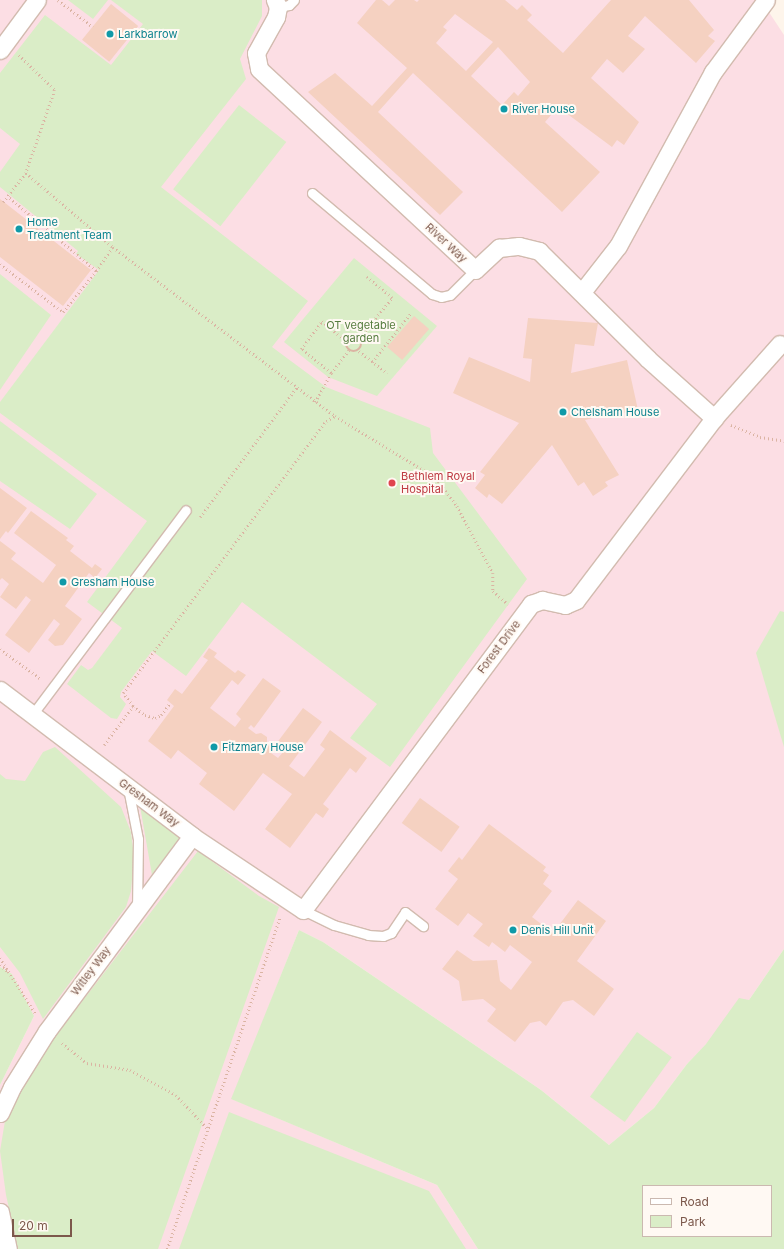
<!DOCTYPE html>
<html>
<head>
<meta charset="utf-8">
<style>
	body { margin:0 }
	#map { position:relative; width:784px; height:1249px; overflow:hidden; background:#fef5eb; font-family:Inter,sans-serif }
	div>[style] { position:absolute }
	.medical>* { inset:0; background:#fcdee4 }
	.green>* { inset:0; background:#daedc7; transform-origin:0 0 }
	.building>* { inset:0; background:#f5d1c1; transform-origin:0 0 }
	.path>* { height:2.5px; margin-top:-1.25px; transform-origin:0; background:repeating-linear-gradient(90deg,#dbb4a3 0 1px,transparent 0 4px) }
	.path>.ring { margin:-1.25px; padding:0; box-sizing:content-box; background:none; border:2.5px solid #dbb4a3; border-radius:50% }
	.roads { filter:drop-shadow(1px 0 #d2bbaf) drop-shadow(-1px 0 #d2bbaf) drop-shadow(0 1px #d2bbaf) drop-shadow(0 -1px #d2bbaf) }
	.service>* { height:9px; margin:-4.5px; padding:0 4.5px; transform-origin:4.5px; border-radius:4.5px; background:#fff }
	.minor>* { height:17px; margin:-8.5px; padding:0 8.5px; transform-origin:8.5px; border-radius:8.5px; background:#fff }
	.dots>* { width:11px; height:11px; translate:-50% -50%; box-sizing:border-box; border:2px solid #fff9f3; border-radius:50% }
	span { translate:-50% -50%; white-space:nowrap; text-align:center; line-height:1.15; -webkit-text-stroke:4px #fff9f3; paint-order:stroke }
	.culture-label { font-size:11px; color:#0d838f }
	.left { translate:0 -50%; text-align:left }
	.street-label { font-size:11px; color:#7c584b }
	.park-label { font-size:11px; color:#567c3f }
	.health-label { font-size:11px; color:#be3a42 }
	.legend { position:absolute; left:642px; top:1185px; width:130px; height:52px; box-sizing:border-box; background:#fff9f3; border:1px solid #cbb9b0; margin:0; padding:5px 7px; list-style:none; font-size:12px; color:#7c584b }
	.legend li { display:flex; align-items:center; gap:8px; height:20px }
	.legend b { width:20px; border:1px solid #cbb9b0 }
	.scale { position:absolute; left:12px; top:1219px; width:60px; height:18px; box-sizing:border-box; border:2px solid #7c584b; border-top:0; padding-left:5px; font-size:12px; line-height:14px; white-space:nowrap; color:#7c584b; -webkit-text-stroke:3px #fff9f3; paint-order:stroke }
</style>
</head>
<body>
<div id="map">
	<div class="medical">
		<div style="clip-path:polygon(0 0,761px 0,784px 35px,784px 949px,749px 1000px,687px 1064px,654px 1108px,609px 1145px,541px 1090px,323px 942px,299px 930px,232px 1099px,437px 1185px,478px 1249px,0 1249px,0 1085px,34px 1016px,12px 974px,0 967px)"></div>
	</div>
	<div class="green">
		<div style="clip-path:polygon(68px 0,108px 0,93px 19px)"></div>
		<div style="clip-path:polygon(111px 0,262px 0,262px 16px,240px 59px,246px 79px,161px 187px,308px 301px,272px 347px,326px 387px,430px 428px,433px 453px,527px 579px,390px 767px,350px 738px,377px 704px,242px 602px,186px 676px,152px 651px,121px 692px,120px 697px,126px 704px,117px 719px,111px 718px,67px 684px,81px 665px,88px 670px,92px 668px,122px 628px,87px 602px,147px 521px,0 413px,0 402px,99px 270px,76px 254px,78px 251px,0 187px,0 172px,20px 144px,0 128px,0 73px,45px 15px,111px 65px,143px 24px)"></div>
		<div style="left:239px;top:105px;width:60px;height:107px;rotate:38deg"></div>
		<div style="clip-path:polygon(354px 258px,437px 326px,377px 396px,328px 377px,284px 342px)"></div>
		<div style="clip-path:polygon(0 274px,51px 315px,0 390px)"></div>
		<div style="clip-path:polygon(0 421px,97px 494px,70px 529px,0 481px)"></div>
		<div style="clip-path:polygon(780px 611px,784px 612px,784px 747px,756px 653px)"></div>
		<div style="clip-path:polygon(55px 747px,121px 807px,131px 832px,134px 856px,131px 891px,126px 907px,43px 1019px,20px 973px,0 947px,0 774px,6px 779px,25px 781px,43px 752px)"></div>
		<div style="clip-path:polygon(140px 806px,180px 837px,152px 875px)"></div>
		<div style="clip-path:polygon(198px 851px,259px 896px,279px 907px,158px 1249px,18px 1249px,6px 1195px,0 1151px,5px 1121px,23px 1083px,47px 1047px)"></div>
		<div style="clip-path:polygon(evenodd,299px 930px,323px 942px,541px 1090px,609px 1145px,654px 1108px,687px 1064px,706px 1044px,739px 998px,749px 1000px,784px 949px,784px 1249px,478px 1249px,437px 1185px,231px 1099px,299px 930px,643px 1186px,771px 1186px,771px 1236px,643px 1236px,643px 1186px)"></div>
		<div style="clip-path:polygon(0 967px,12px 974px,34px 1016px,0 1085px)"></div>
		<div style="left:637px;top:1032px;width:43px;height:80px;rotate:36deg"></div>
		<div style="clip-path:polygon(229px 1112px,429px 1191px,466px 1249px,179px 1249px)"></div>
	</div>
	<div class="building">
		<div style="clip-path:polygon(evenodd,376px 0,382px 0,389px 6px,395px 0,414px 0,417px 2px,419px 0,505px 0,517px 10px,522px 5px,532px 15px,527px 20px,563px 53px,611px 0,689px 0,714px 30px,708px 36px,715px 41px,696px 63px,645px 16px,628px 36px,645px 49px,623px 73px,607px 59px,591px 78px,639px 122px,624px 145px,617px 140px,612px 147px,558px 107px,545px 122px,600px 172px,562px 212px,413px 73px,378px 112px,463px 192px,440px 215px,308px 92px,335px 73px,372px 106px,407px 68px,357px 23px,376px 0,455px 14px,493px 42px,466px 71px,436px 43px,447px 30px,443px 27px,455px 14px,376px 0,498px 47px,530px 82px,518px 96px,514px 92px,502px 105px,471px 76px,498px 47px)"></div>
		<div style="left:111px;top:4px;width:35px;height:46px;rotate:39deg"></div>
		<div style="clip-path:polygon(0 199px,91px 270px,63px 306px,0 257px)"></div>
		<div style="left:414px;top:316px;width:20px;height:41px;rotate:41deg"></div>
		<div style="clip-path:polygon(528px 318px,598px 323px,594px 346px,575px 344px,571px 373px,627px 360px,638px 410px,614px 415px,614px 413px,585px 420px,619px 475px,605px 482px,608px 486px,593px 496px,584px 482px,578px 486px,552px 445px,502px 504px,489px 494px,487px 498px,475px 488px,485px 475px,480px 472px,519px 423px,453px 393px,469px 357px,530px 382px,532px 359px,523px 358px)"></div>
		<div style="clip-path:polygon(0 488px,27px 508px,8px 533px,6px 531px,0 539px)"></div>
		<div style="clip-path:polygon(31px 511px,68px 538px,66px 540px,74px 546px,70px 551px,92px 568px,95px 564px,102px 569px,95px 578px,89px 573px,65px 606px,82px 619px,63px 645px,55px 646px,48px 640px,60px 624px,54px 619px,29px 653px,5px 635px,31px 600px,26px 596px,16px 609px,0 597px,9px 584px,2px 578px,0 580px,0 541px,16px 553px,11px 559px,43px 583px,56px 565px,14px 533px)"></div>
		<div style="clip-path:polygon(209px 648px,217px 653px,214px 657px,235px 673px,238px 670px,246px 675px,238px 685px,232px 680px,210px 708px,235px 727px,241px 719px,236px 714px,263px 678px,281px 691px,254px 728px,251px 725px,248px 728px,256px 734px,261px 733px,267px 737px,267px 743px,275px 748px,271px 753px,278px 758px,284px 751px,276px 744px,303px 708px,322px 722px,289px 766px,304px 777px,325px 749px,320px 745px,330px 730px,367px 758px,356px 773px,350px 768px,323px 804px,329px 809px,323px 818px,316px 813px,290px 848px,265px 829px,292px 794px,263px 773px,234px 811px,199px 784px,207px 773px,178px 750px,171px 759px,148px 741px,174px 706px,167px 700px,175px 689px,182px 694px,208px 660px,203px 657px)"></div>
		<div style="left:420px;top:798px;width:49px;height:31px;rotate:36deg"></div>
		<div style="clip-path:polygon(489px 824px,546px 867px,543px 871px,549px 875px,543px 884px,552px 891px,532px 917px,553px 933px,578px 900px,606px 921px,577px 961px,614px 989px,594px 1016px,573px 1000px,563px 1002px,546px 1026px,540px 1021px,530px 1023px,515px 1042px,487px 1021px,496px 1009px,483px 999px,462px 1001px,459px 981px,442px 969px,457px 950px,473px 961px,497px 960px,500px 981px,511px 990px,532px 962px,510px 945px,505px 952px,492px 942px,489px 947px,473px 936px,483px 924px,468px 913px,458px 926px,435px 909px,458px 879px,448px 871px,459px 857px,462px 860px)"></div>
	</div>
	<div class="path">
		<div style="left:58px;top:0;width:44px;rotate:37.6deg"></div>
		<div style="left:19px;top:55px;width:50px;rotate:44.2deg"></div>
		<div style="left:55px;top:90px;width:88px;rotate:109.3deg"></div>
		<div style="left:26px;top:173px;width:114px;rotate:40.4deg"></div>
		<div style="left:113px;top:247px;width:279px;rotate:37.3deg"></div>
		<div style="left:335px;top:416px;width:119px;rotate:31.5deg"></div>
		<div style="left:436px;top:478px;width:35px;rotate:53deg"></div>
		<div style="left:457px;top:506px;width:76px;rotate:61.8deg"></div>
		<div style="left:493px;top:573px;width:18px;rotate:90deg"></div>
		<div style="left:493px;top:591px;width:20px;rotate:41deg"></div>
		<div style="left:3px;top:202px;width:37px;rotate:-52deg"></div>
		<div style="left:0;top:264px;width:79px;rotate:37.3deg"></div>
		<div style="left:63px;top:312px;width:53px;rotate:-51.2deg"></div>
		<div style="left:96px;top:271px;width:116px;rotate:-139.9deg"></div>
		<div style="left:96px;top:271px;width:29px;rotate:-55deg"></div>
		<div class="ring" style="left:346px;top:336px;width:13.5px;height:13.5px"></div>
		<div style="left:360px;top:337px;width:50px;rotate:-50.6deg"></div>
		<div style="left:392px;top:298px;width:33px;rotate:-140deg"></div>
		<div style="left:359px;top:351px;width:36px;rotate:38deg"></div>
		<div style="left:372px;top:362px;width:63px;rotate:-51.5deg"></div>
		<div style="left:331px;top:373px;width:38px;rotate:-141deg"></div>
		<div style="left:301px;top:349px;width:35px;rotate:-53deg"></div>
		<div style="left:322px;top:321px;width:31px;rotate:40deg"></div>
		<div style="left:315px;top:402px;width:33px;rotate:-61deg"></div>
		<div style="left:331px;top:373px;width:29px;rotate:-52deg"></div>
		<div style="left:731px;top:425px;width:31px;rotate:22deg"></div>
		<div style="left:760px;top:437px;width:24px;rotate:9deg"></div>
		<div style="left:200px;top:517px;width:162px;rotate:-53.3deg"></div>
		<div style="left:0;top:649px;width:51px;rotate:36.2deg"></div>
		<div style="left:133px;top:706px;width:16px;rotate:-128deg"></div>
		<div style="left:123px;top:693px;width:339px;rotate:-53.3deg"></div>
		<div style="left:326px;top:421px;width:10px;rotate:-29deg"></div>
		<div style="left:104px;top:745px;width:49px;rotate:-53.4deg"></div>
		<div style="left:133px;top:706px;width:15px;rotate:37deg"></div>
		<div style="left:145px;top:715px;width:10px;rotate:17deg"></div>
		<div style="left:155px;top:718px;width:7px;rotate:-27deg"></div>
		<div style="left:161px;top:715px;width:15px;rotate:-53deg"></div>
		<div style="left:0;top:958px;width:67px;rotate:57.3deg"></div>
		<div style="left:0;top:965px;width:11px;rotate:38deg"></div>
		<div style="left:62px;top:1043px;width:32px;rotate:39deg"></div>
		<div style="left:87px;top:1063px;width:44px;rotate:9.2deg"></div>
		<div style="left:130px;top:1070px;width:52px;rotate:28.5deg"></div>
		<div style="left:176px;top:1095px;width:48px;rotate:46.7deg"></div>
		<div style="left:167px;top:1249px;width:350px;rotate:-71.2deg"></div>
	</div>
	<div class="roads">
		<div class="service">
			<div style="left:278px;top:7px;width:11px;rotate:-10deg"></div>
			<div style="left:289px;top:5px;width:7px;rotate:-45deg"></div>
			<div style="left:312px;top:193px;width:157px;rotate:40.1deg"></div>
			<div style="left:432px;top:294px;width:9px;rotate:18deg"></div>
			<div style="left:441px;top:297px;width:9px;rotate:-13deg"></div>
			<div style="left:450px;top:295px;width:35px;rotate:-45deg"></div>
			<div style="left:32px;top:715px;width:256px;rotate:-53.1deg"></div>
			<div style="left:128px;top:788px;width:52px;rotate:78.9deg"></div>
			<div style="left:138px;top:839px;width:68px;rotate:90.8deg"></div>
			<div style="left:303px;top:910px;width:34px;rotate:26deg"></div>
			<div style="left:334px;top:925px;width:35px;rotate:16deg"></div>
			<div style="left:368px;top:935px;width:15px;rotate:4deg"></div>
			<div style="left:383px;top:936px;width:9px;rotate:-21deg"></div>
			<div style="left:391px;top:933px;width:25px;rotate:-56deg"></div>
			<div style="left:405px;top:912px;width:23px;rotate:38deg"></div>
		</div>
		<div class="minor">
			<div style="left:275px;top:0;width:8px;rotate:67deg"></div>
			<div style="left:278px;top:7px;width:10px;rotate:101deg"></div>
			<div style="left:276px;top:17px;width:41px;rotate:119.1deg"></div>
			<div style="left:256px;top:53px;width:16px;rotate:79deg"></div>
			<div style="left:259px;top:69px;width:295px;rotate:42.9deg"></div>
			<div style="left:475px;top:270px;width:33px;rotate:-43deg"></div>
			<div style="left:499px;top:248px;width:20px;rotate:-6deg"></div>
			<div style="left:519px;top:246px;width:21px;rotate:14deg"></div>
			<div style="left:539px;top:251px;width:153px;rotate:44.7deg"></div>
			<div style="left:648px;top:359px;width:89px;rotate:41.8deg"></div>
			<div style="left:0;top:50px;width:62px;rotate:-53.5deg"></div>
			<div style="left:582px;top:292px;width:58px;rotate:-52deg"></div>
			<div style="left:618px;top:246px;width:198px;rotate:-61.4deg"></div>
			<div style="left:713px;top:72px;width:89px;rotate:-53.6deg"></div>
			<div style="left:0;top:690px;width:241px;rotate:37.2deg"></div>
			<div style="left:192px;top:836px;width:133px;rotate:33.7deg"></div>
			<div style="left:303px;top:910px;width:382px;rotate:-53.3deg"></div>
			<div style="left:531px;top:604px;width:12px;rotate:-20deg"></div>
			<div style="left:542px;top:600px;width:24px;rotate:12deg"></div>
			<div style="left:565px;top:605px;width:12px;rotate:-24deg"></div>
			<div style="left:576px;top:600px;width:228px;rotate:-52.8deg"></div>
			<div style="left:714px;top:418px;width:99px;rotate:-48.3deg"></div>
			<div style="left:0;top:1113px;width:29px;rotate:-65deg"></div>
			<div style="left:12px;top:1087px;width:66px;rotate:-58deg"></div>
			<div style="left:47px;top:1031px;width:243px;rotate:-53.4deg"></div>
			<div style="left:0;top:1212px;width:38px;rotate:78deg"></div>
		</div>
	</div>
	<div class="dots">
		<div style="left:110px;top:34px;background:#0f9aa8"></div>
		<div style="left:504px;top:109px;background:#0f9aa8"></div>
		<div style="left:19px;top:229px;background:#0f9aa8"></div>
		<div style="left:563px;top:412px;background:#0f9aa8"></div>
		<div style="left:392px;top:483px;background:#e0444e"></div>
		<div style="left:63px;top:582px;background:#0f9aa8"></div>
		<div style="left:214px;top:747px;background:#0f9aa8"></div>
		<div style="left:513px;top:930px;background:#0f9aa8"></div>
	</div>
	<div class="culture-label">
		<span class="left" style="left:118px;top:34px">Larkbarrow</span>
		<span class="left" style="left:512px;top:109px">River House</span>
		<span class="left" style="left:27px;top:229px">Home<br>Treatment Team</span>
		<span class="left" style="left:571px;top:412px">Chelsham House</span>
		<span class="left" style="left:71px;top:582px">Gresham House</span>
		<span class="left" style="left:222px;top:747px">Fitzmary House</span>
		<span class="left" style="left:521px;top:930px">Denis Hill Unit</span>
	</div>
	<div class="street-label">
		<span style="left:446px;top:243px;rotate:43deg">River Way</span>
		<span style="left:499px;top:647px;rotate:-53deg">Forest Drive</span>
		<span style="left:149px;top:803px;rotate:37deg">Gresham Way</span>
		<span style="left:91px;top:971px;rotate:-53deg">Witley Way</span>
	</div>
	<div class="park-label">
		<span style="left:361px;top:332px">OT vegetable<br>garden</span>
	</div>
	<div class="health-label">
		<span class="left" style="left:401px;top:483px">Bethlem Royal<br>Hospital</span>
	</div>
	<ul class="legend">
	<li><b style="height:5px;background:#fff"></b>Road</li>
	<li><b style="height:11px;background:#daedc7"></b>Park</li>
	</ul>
	<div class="scale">20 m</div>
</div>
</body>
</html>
